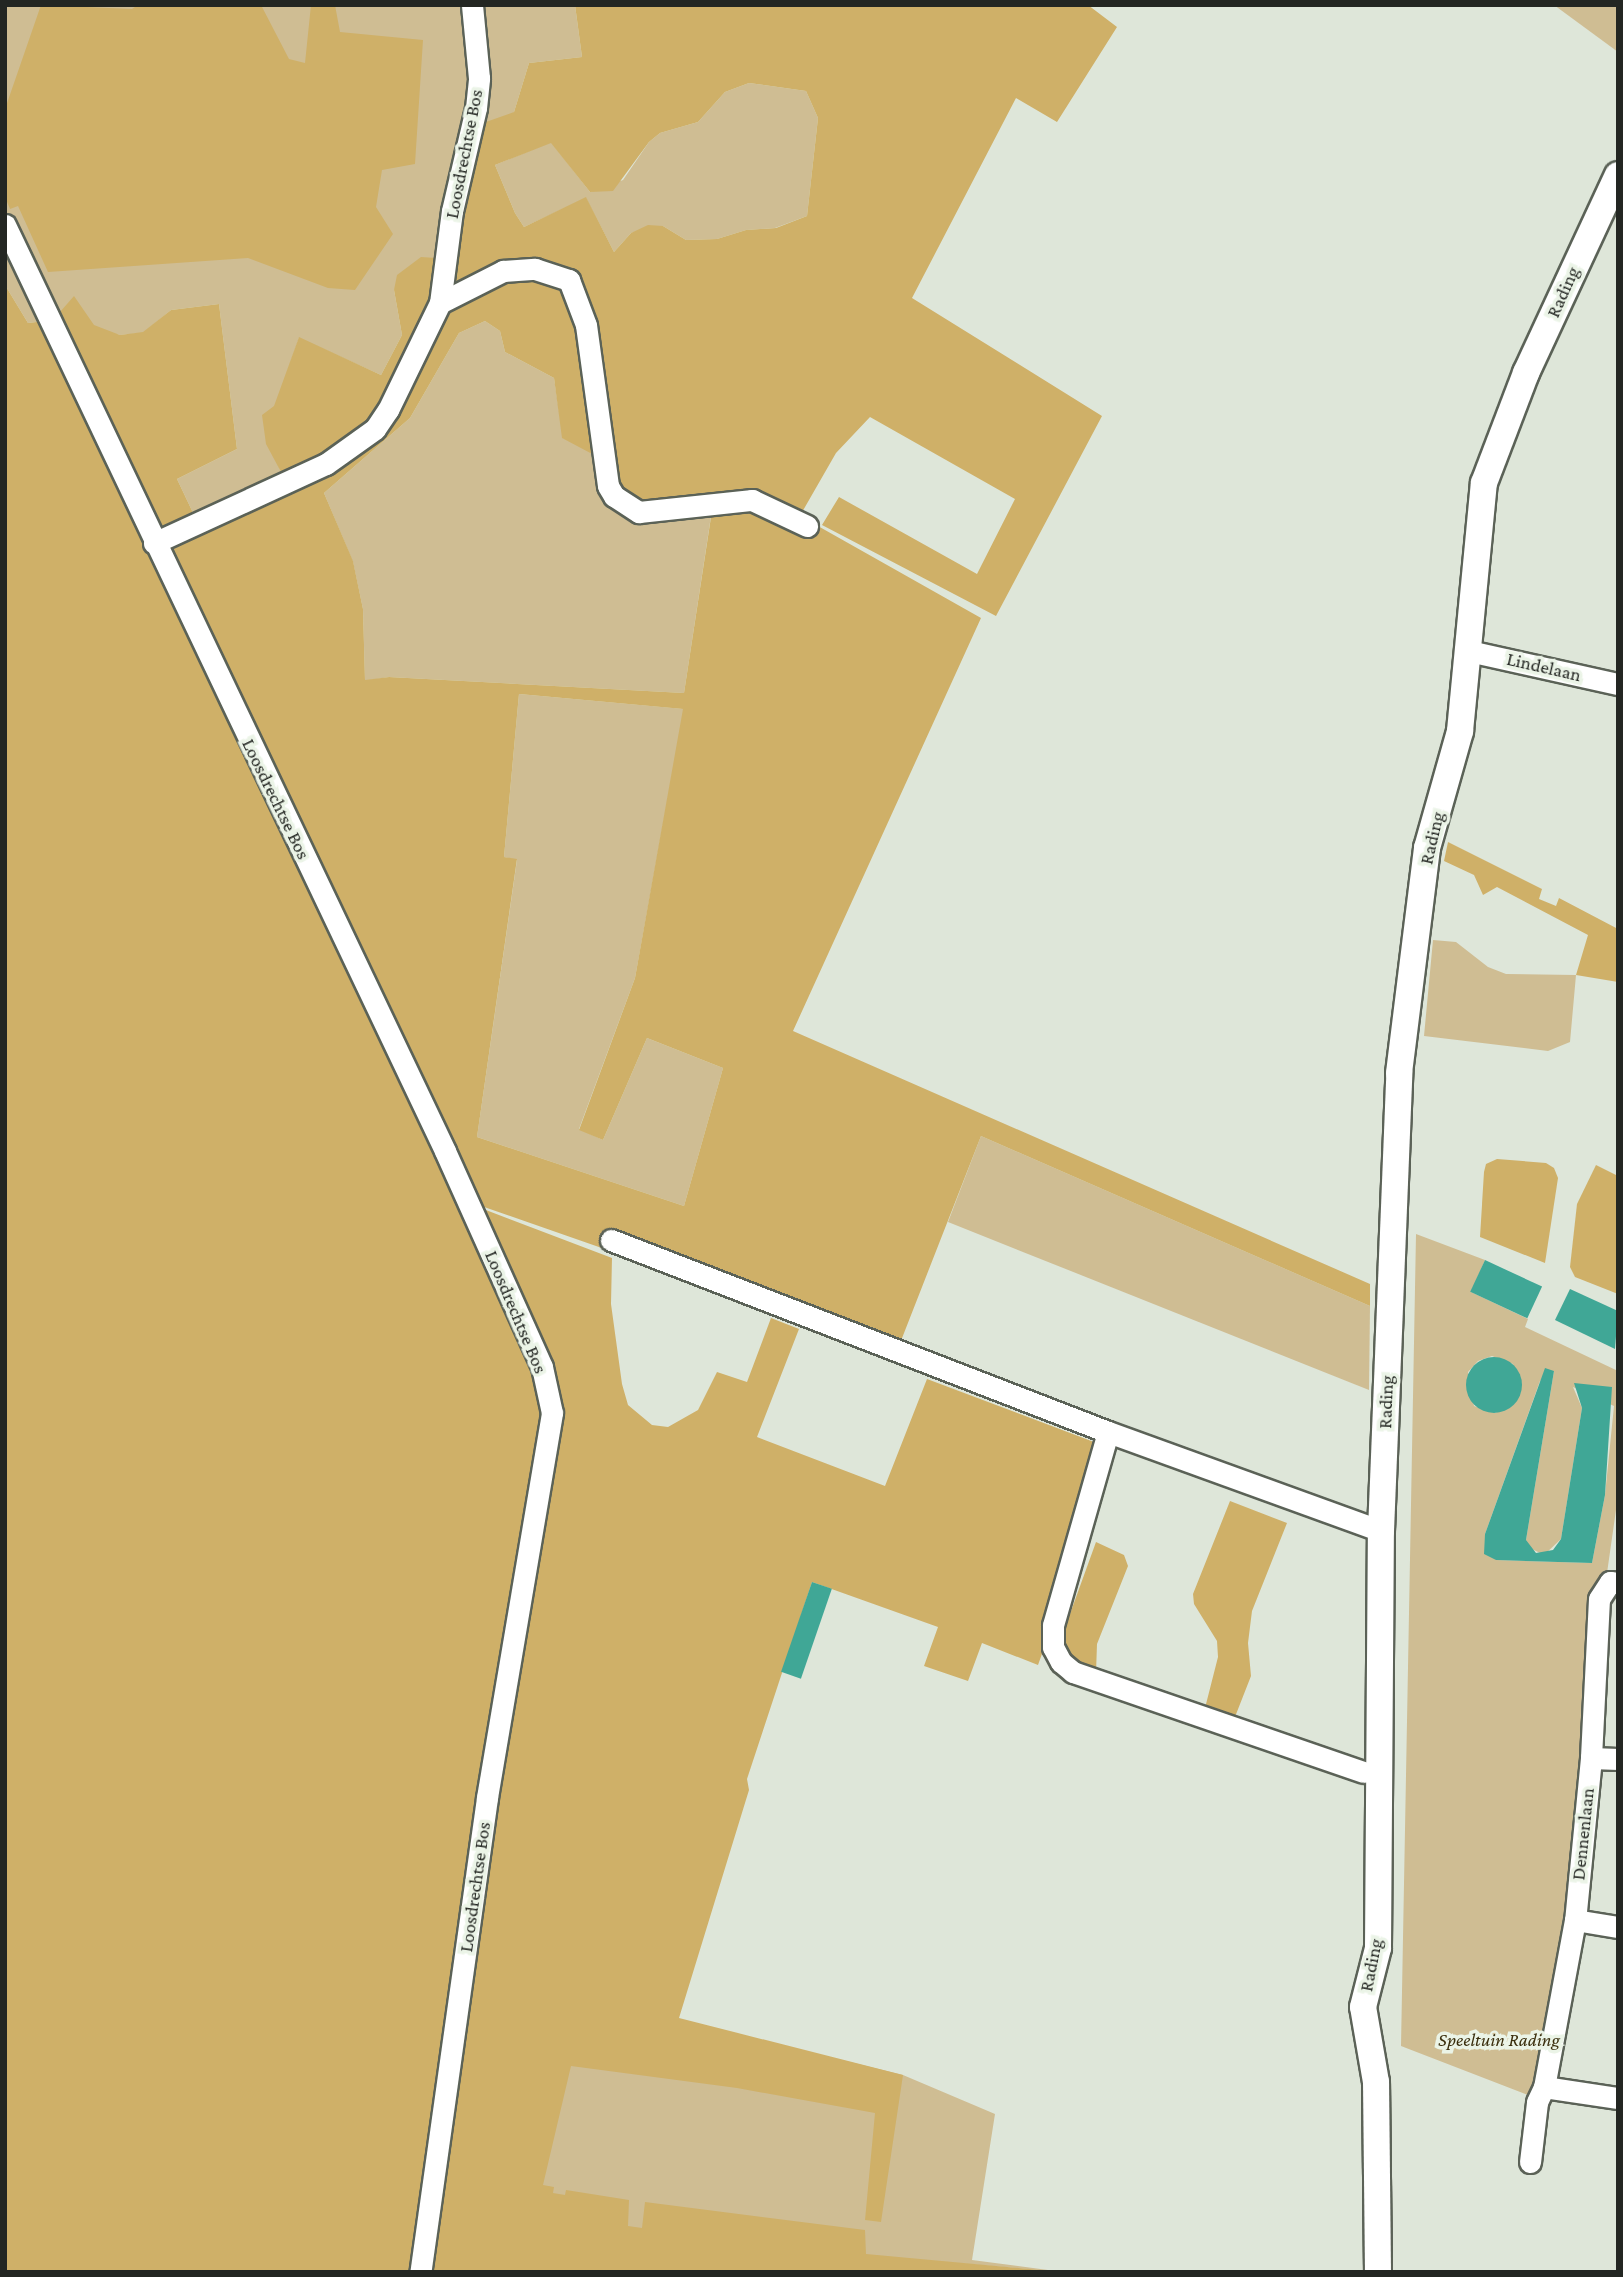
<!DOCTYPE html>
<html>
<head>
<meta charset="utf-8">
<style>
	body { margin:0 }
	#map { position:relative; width:1623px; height:2277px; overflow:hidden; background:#dee6d9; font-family:"Crimson Pro",serif }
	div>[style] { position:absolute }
	.green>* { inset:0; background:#cfbd93 }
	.forest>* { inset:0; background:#cfb068 }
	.water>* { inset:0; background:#40a796; transform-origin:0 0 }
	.round { border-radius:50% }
	.roads { filter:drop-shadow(2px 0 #5b6257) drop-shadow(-2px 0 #5b6257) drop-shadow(0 2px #5b6257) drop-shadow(0 -2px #5b6257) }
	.minor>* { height:21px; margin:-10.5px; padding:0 10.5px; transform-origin:10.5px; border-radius:10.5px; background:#fff }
	.major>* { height:26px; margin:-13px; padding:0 13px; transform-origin:13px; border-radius:13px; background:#fff }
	span { translate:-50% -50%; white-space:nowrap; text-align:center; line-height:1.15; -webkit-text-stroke:7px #ebf4e7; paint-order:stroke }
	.street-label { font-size:19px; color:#232622 }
	.park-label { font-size:19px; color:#3a2e0d; font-style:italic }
	.frame { position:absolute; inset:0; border:7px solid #232622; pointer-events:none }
</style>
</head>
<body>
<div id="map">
	<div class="green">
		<div style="clip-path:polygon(5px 5px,575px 5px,582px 57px,529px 63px,514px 112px,436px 258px,394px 290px,402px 335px,381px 375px,299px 338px,265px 435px,281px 472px,195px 517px,177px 479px,237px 449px,219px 304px,171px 310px,143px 333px,120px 335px,53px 320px,28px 323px,5px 285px)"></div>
		<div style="clip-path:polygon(1554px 5px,1618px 5px,1618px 52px)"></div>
		<div style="clip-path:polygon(749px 83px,806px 91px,818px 118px,807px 216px,775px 228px,746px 230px,717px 239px,686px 240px,663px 226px,631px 233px,614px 252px,586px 198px,524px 227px,515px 213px,495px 165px,551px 142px,590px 192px,623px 180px,649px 142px,660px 133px,698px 122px,725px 92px)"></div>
		<div style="clip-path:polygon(485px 321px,500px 331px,505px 352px,554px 378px,563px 438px,713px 503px,684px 693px,389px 677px,365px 681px,363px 609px,353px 562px,324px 493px,410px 418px,459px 333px)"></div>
		<div style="clip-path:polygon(519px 694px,684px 709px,635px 978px,579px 1129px,603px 1140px,647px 1038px,723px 1068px,684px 1206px,477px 1137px,517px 860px,504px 857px)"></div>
		<div style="clip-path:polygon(1433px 940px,1456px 942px,1488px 967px,1506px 974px,1576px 975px,1570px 1042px,1548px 1051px,1424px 1036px)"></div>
		<div style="clip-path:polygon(981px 1136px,1370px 1306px,1369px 1390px,948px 1222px)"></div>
		<div style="clip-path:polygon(evenodd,1416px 1234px,1485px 1260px,1471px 1292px,1528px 1319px,1525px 1327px,1618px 1371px,1618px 1496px,1607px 1573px,1590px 1592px,1588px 1605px,1582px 1756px,1567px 1923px,1536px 2098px,1401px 2046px,1416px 1234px,1492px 1356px,1513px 1364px,1521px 1391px,1514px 1404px,1495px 1413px,1474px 1406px,1468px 1372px,1478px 1361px,1492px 1356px,1416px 1234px,1554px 1371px,1526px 1540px,1528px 1547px,1544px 1555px,1561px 1539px,1582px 1408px,1573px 1387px,1614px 1406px,1605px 1495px,1592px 1563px,1496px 1560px,1485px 1534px,1540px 1381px,1554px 1371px)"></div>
		<div style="clip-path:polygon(559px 1991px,903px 2075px,995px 2114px,972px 2260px,1063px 2272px,537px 2228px)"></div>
	</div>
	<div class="forest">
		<div style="clip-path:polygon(41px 5px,132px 9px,138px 5px,261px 5px,289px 59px,305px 63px,311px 5px,335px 5px,340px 32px,423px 40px,415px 164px,382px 170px,376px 207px,393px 234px,355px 290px,328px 288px,248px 258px,48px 272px,18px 206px,10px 209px,5px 197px,5px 109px)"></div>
		<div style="clip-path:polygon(evenodd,575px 5px,1088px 5px,1117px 27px,1057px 122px,1016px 98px,912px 298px,1102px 416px,996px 616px,822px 525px,839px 497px,977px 574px,1015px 499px,870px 417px,836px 453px,801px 514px,786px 508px,981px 618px,793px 1031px,1370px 1284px,1370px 1306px,981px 1136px,897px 1351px,464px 1200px,535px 1369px,542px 1415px,412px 2272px,5px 2272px,5px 285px,28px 323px,53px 320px,74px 296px,94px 325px,120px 335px,143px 332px,171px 310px,219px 304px,237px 449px,177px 479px,195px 517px,259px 487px,281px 472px,266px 444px,262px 415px,274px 406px,299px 337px,381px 375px,402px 335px,394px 290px,397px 275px,421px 257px,436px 258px,452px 162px,466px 129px,514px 112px,529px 63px,582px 57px,575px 5px,749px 83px,806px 91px,818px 118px,807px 216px,776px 228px,746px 230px,717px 239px,686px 240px,663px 226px,648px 225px,631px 233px,614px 252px,586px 197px,524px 227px,515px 213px,495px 165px,551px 143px,590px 192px,613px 191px,649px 142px,660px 133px,698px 122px,725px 92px,749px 83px,575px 5px,485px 321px,500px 331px,505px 352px,554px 378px,562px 438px,596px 456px,628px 511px,713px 504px,684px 693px,389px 677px,365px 680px,363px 609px,353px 561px,324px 493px,410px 418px,459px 333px,485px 321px,575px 5px,519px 694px,683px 709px,635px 978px,579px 1130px,603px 1140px,647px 1038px,723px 1068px,684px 1206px,477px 1137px,517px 859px,504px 857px,519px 694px)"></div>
		<div style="clip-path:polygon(1448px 842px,1542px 889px,1539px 899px,1556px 906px,1559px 898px,1618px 929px,1618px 982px,1576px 975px,1588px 935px,1497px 887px,1483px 895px,1474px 875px,1444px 861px)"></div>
		<div style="clip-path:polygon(1497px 1159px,1546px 1163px,1554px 1168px,1558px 1178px,1545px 1263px,1480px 1237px,1484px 1172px,1486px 1164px)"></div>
		<div style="clip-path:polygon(1596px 1165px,1618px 1176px,1618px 1294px,1575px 1277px,1570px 1267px,1577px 1204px)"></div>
		<div style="clip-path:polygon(478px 1207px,612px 1258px,611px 1304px,622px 1384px,628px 1405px,652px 1425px,668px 1427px,698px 1410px,717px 1372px,747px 1382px,771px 1318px,799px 1329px,757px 1437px,885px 1486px,927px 1379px,1115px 1450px,1038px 1665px,982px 1643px,968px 1681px,924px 1666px,938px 1627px,812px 1582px,747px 1779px,749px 1790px,679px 2018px,903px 2075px,881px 2222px,865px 2220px,875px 2113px,737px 2088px,571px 2066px,543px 2185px,554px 2187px,553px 2193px,565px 2195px,566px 2190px,629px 2200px,628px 2226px,642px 2228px,645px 2202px,865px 2230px,866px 2254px,1063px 2272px,433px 2272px,476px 1950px,561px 1413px,554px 1371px)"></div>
		<div style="clip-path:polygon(1230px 1501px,1287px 1523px,1252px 1611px,1248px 1643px,1251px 1676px,1233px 1722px,1204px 1712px,1218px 1657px,1217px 1641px,1194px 1604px,1193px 1594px)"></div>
		<div style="clip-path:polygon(1096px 1542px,1124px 1555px,1128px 1566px,1097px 1644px,1096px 1673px,1075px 1665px,1058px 1647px)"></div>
	</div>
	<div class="water">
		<div style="left:1485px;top:1260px;width:63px;height:35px;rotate:25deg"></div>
		<div style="clip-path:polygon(1570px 1289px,1618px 1311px,1615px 1349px,1555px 1320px)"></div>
		<div class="round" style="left:1466px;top:1357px;width:56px;height:56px"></div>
		<div style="clip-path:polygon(1545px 1368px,1554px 1371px,1526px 1540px,1536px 1553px,1553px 1550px,1561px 1539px,1582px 1408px,1574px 1383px,1612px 1387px,1605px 1495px,1592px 1563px,1496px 1560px,1484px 1554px,1485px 1534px)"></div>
		<div style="left:812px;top:1582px;width:21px;height:95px;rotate:19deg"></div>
	</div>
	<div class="roads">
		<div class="minor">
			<div style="left:5px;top:225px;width:1025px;rotate:64.58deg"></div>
			<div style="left:445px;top:1151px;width:237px;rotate:65.8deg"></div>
			<div style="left:542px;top:1367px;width:47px;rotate:77.7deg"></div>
			<div style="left:552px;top:1413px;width:390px;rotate:99.6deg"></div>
			<div style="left:487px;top:1798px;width:479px;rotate:98deg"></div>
			<div style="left:440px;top:303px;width:71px;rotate:-26.9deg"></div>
			<div style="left:503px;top:271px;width:32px;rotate:-4deg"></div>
			<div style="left:535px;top:269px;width:36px;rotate:18deg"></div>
			<div style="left:569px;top:280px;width:48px;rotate:69.3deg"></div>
			<div style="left:586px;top:325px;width:162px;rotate:82.2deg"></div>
			<div style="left:608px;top:486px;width:12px;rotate:59deg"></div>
			<div style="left:614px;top:496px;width:30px;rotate:33deg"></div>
			<div style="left:639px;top:512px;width:114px;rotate:-6.1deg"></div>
			<div style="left:752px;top:500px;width:61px;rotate:25.3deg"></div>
			<div style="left:154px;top:543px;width:189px;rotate:-24.7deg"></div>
			<div style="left:326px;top:464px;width:60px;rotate:-35.5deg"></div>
			<div style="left:375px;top:429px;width:23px;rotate:-56deg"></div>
			<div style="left:388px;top:410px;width:119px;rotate:-64.1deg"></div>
			<div style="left:440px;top:303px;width:93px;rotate:-82.6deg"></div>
			<div style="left:452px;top:211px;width:106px;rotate:-76.9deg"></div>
			<div style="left:476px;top:108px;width:30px;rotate:-84deg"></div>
			<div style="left:479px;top:78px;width:73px;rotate:-95.5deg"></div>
			<div style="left:1469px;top:651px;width:153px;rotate:12.5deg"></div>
			<div style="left:611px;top:1240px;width:533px;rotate:21.12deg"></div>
			<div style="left:1108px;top:1432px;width:201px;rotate:105.9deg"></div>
			<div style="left:1053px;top:1625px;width:22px;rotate:90deg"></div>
			<div style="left:1053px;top:1647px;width:17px;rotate:62deg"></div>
			<div style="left:1061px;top:1662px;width:16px;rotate:40deg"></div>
			<div style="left:1073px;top:1672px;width:307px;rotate:19deg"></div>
			<div style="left:1108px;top:1432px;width:290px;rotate:19.9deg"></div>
			<div style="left:1618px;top:1583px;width:8px;rotate:-173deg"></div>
			<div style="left:1610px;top:1582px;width:20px;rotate:123deg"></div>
			<div style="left:1599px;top:1599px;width:159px;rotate:92.9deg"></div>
			<div style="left:1591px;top:1758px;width:163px;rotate:95.6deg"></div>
			<div style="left:1575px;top:1920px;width:170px;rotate:100.5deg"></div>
			<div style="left:1544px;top:2087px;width:75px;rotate:8.5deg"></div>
			<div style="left:1591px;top:1758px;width:27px;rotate:2deg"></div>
			<div style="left:1575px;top:1920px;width:44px;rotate:9.2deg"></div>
			<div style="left:1530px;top:2162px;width:60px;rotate:-83.3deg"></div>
			<div style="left:1537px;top:2102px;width:17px;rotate:-65deg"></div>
		</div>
		<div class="major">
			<div style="left:1378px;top:2272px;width:190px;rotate:-90.6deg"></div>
			<div style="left:1376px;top:2082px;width:76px;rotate:-99.8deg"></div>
			<div style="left:1363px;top:2007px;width:61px;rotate:-75.7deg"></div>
			<div style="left:1378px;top:1948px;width:417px;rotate:-89.6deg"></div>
			<div style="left:1381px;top:1531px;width:458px;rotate:-87.7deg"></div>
			<div style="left:1399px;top:1073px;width:227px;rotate:-82.9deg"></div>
			<div style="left:1427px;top:848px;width:122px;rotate:-74.2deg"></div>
			<div style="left:1460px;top:731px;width:249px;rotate:-84.5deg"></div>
			<div style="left:1484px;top:483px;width:118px;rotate:-69.1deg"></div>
			<div style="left:1526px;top:373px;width:218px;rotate:-65.1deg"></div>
		</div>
	</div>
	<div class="street-label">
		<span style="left:464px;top:154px;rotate:-79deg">Loosdrechtse Bos</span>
		<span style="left:1563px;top:292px;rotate:-66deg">Rading</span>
		<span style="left:1544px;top:667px;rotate:13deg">Lindelaan</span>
		<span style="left:276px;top:799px;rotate:64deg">Loosdrechtse Bos</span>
		<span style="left:1432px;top:838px;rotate:-77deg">Rading</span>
		<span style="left:516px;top:1312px;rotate:67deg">Loosdrechtse Bos</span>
		<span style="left:1386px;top:1402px;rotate:-88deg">Rading</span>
		<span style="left:1583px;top:1834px;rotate:-84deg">Dennenlaan</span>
		<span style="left:475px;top:1887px;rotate:-82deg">Loosdrechtse Bos</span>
		<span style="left:1371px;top:1965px;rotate:-79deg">Rading</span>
	</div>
	<div class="park-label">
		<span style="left:1499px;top:2040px">Speeltuin Rading</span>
	</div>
	<div class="frame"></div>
</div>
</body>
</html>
